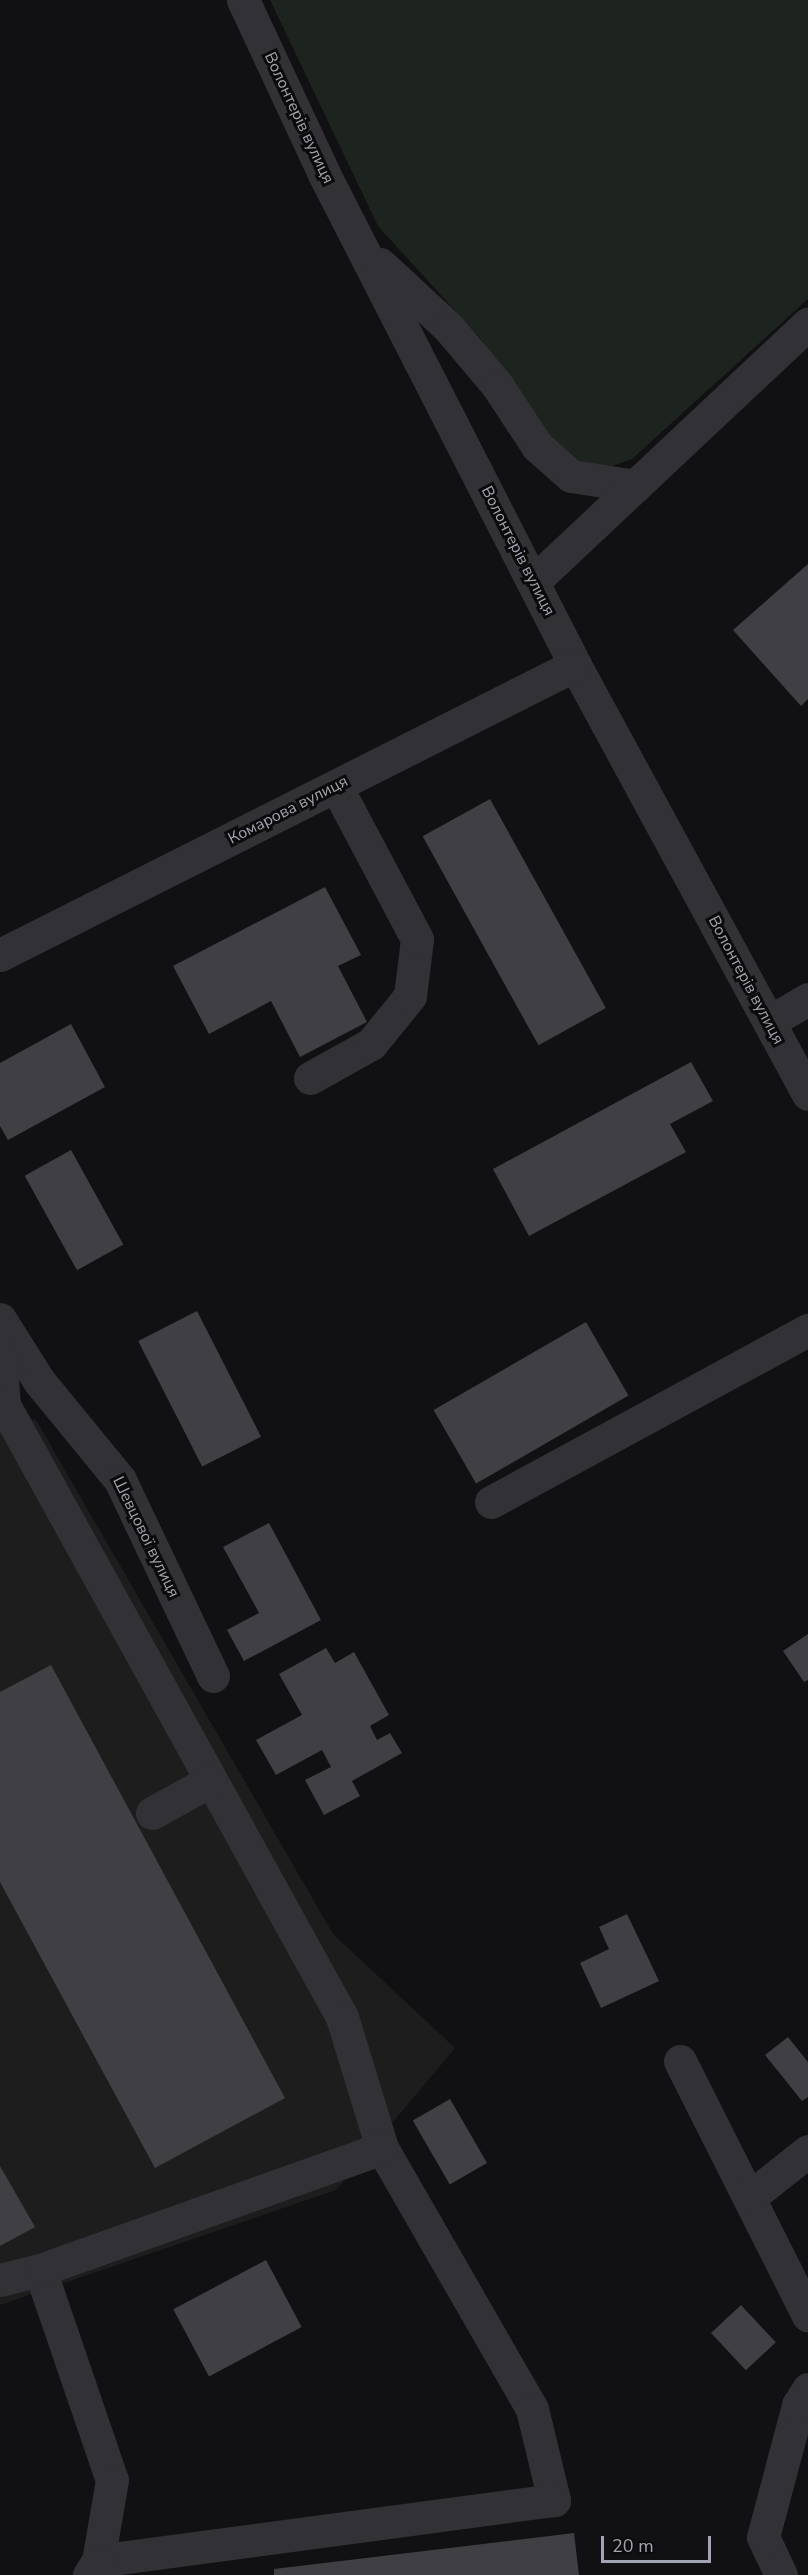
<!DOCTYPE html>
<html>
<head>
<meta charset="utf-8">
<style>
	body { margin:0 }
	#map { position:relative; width:808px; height:2575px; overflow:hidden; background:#111012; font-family:"Nunito Sans",sans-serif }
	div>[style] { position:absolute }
	.built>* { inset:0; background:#1d1d1e }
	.green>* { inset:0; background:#1d241f }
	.building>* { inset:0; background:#403f44; transform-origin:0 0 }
	.minor>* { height:33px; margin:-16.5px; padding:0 16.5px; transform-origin:16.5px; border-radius:16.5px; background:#323236 }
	span { translate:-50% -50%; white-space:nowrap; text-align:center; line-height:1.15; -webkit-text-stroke:6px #0c0b0c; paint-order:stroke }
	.street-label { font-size:16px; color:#a3a4b1 }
	.scale { position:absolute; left:601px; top:2536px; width:110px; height:27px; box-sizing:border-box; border:3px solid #a3a4b1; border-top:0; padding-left:8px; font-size:18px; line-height:21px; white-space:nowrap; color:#a3a4b1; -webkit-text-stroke:4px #0c0b0c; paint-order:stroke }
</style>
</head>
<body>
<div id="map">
	<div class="built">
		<div style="clip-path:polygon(0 1413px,36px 1420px,333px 1934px,455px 2048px,336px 2190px,0 2305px)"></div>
	</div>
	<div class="green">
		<div style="clip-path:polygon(270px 0,808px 0,808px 299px,632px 459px,593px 473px,549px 441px,480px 338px,378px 226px)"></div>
	</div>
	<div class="building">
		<div style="clip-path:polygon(808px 564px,808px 699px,801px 706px,733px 630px)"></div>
		<div style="left:490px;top:799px;width:239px;height:77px;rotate:61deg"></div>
		<div style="clip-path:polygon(325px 887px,361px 955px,338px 966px,367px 1022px,300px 1057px,271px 1001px,209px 1034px,173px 966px)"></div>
		<div style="clip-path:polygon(71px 1024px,105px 1087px,8px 1140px,0 1126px,0 1063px)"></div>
		<div style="clip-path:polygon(691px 1062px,713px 1101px,670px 1124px,686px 1152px,529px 1236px,493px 1169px)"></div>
		<div style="left:71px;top:1150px;width:108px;height:53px;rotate:61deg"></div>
		<div style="left:197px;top:1311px;width:141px;height:66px;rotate:63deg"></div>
		<div style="left:586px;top:1322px;width:85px;height:176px;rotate:60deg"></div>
		<div style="clip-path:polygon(269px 1523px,321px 1620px,244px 1661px,227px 1630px,259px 1613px,223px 1547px)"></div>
		<div style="clip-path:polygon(808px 1634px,808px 1680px,804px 1682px,783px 1651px)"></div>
		<div style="clip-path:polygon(326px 1648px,335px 1663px,354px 1652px,389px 1715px,370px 1726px,377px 1740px,390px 1733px,402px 1753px,352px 1781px,360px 1796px,324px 1815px,305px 1780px,331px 1767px,322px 1750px,276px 1775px,256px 1740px,302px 1715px,279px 1674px)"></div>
		<div style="clip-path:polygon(51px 1665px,285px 2098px,155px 2168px,0 1882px,0 1692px)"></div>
		<div style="clip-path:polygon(627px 1914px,659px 1981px,601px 2008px,580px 1963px,609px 1949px,599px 1927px)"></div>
		<div style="clip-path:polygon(788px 2037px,808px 2062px,808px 2097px,802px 2101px,765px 2055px)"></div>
		<div style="left:450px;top:2099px;width:74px;height:43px;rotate:60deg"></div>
		<div style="clip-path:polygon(0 2166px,35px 2227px,0 2246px)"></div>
		<div style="left:266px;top:2260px;width:76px;height:105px;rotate:62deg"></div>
		<div style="left:741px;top:2305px;width:51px;height:41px;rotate:47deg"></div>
		<div style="clip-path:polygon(574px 2533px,579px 2575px,274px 2575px,274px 2569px)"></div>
	</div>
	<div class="minor">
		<div style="left:243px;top:0;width:192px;rotate:65deg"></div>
		<div style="left:324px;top:174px;width:551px;rotate:62.92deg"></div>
		<div style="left:575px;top:665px;width:488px;rotate:61.5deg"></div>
		<div style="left:380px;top:264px;width:94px;rotate:42.8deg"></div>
		<div style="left:449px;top:328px;width:75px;rotate:49.9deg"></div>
		<div style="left:497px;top:385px;width:73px;rotate:56.7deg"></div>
		<div style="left:537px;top:446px;width:45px;rotate:41.4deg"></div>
		<div style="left:571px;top:476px;width:65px;rotate:8.9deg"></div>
		<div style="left:534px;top:581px;width:376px;rotate:-43.2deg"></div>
		<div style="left:0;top:955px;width:644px;rotate:-26.76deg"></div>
		<div style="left:769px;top:1022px;width:45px;rotate:-30.5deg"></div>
		<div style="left:310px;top:1078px;width:70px;rotate:-29.1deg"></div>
		<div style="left:371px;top:1044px;width:62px;rotate:-50.9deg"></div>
		<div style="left:410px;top:996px;width:57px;rotate:-83deg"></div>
		<div style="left:417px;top:939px;width:173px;rotate:-117.9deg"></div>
		<div style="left:0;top:1319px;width:73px;rotate:57.8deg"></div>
		<div style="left:39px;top:1381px;width:128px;rotate:50.7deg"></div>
		<div style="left:120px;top:1480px;width:217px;rotate:64.6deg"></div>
		<div style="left:0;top:1356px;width:49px;rotate:85.3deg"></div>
		<div style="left:4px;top:1405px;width:699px;rotate:61.09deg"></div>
		<div style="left:342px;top:2017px;width:137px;rotate:73deg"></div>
		<div style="left:382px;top:2148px;width:301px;rotate:60.1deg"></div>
		<div style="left:532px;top:2409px;width:94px;rotate:76.4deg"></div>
		<div style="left:554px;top:2500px;width:460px;rotate:172.4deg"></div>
		<div style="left:491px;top:1502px;width:361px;rotate:-28.5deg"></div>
		<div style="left:152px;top:1813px;width:66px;rotate:-28.9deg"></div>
		<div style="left:680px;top:2061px;width:285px;rotate:63.3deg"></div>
		<div style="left:750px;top:2197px;width:74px;rotate:-38.4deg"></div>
		<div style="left:40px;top:2270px;width:222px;rotate:71.1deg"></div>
		<div style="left:112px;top:2480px;width:82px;rotate:99.8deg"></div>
		<div style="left:98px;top:2561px;width:17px;rotate:123deg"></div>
		<div style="left:0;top:2280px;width:41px;rotate:-14deg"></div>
		<div style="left:40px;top:2270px;width:363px;rotate:-19.6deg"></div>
		<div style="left:781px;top:2575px;width:42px;rotate:-115.3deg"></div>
		<div style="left:763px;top:2537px;width:137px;rotate:-75.1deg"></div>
		<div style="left:798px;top:2405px;width:19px;rotate:-58deg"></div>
	</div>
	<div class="street-label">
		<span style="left:299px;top:118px;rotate:65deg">Волонтерів вулиця</span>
		<span style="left:518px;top:551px;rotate:63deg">Волонтерів вулиця</span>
		<span style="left:288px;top:810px;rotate:-27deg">Комарова вулиця</span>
		<span style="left:746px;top:980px;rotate:62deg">Волонтерів вулиця</span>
		<span style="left:146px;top:1537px;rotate:64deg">Шевцової вулиця</span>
	</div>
	<div class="scale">20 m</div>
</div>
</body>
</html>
